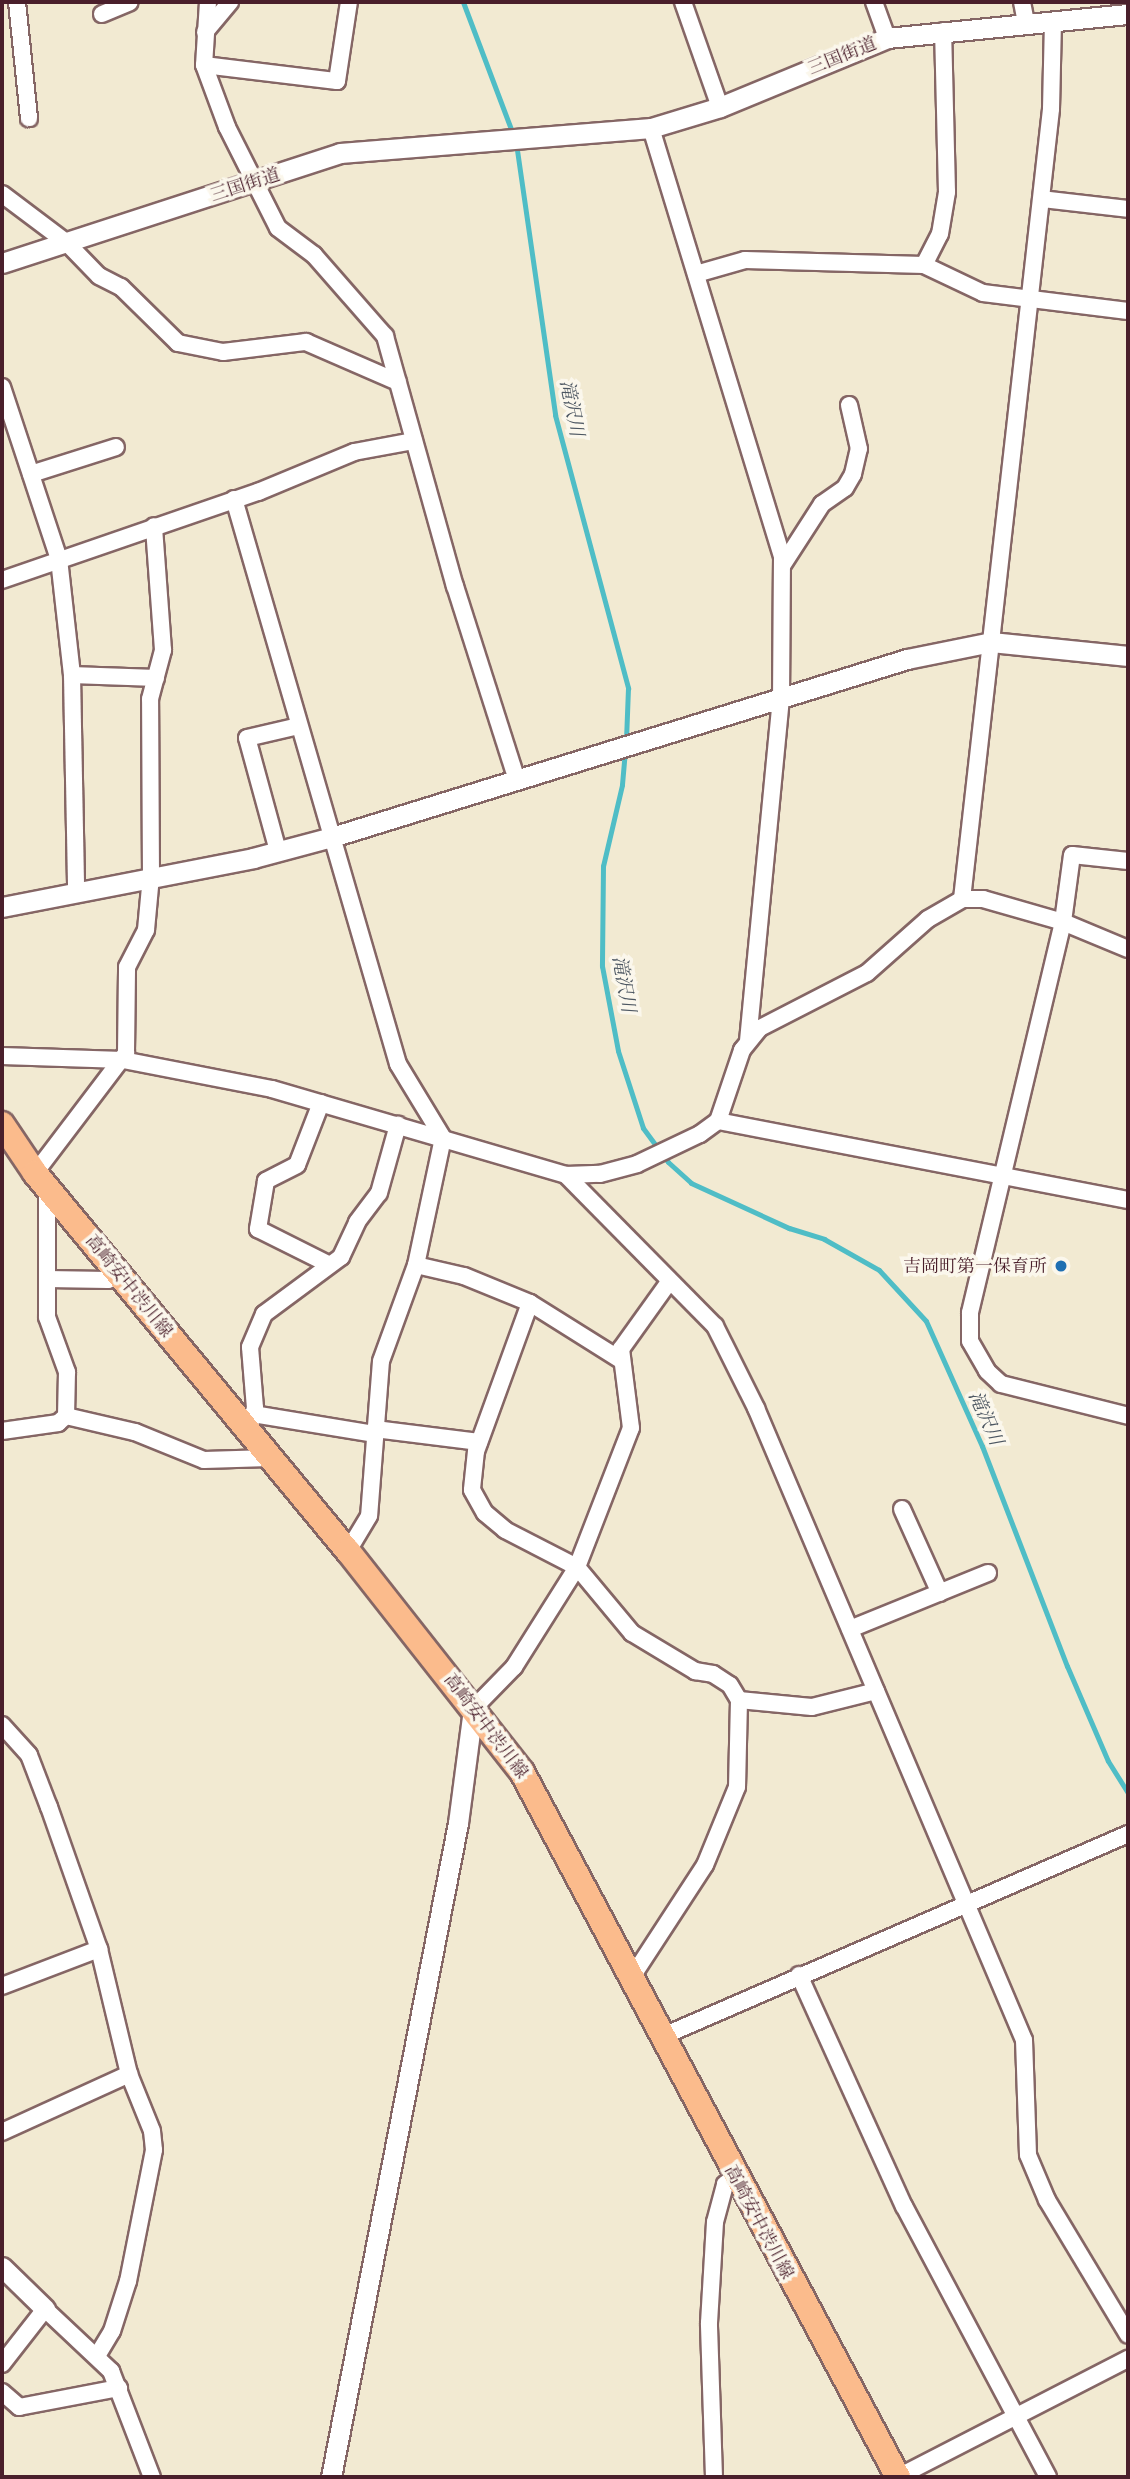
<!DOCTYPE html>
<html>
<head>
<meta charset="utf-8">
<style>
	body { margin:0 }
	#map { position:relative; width:1130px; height:2479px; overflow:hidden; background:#f2ead2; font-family:"Libre Caslon Text","Noto Serif JP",serif }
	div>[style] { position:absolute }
	.stream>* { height:5px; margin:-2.5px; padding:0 2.5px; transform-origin:2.5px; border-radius:2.5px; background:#4fbdc6 }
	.roads { filter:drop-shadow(2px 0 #856665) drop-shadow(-2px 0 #856665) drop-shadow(0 2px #856665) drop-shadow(0 -2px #856665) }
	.minor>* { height:16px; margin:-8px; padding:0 8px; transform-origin:8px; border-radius:8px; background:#fff }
	.tertiary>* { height:19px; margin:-9.5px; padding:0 9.5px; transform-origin:9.5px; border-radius:9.5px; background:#fff }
	.primary>* { height:24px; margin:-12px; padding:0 12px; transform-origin:12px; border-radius:12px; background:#fbbb8c }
	.dots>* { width:19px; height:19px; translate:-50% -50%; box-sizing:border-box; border:4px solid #fbf7ec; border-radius:50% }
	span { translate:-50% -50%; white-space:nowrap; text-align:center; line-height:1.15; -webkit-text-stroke:7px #fbf7ec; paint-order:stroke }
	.street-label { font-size:18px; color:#4a1f2b }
	.poi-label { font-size:18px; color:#4a1f2b }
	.right { translate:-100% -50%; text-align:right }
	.water-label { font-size:19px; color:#4c5661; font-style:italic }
	.frame { position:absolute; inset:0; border:4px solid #4a1f2b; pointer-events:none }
</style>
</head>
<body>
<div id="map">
	<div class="stream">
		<div style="left:463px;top:2px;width:141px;rotate:69.3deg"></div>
		<div style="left:516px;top:143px;width:275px;rotate:81.8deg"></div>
		<div style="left:555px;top:415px;width:283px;rotate:75deg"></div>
		<div style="left:628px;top:688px;width:52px;rotate:92.2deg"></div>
		<div style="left:625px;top:750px;width:35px;rotate:95deg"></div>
		<div style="left:622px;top:785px;width:83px;rotate:103.2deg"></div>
		<div style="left:603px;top:866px;width:100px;rotate:90.6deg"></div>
		<div style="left:602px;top:966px;width:86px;rotate:79.3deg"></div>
		<div style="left:618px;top:1051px;width:81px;rotate:72deg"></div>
		<div style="left:643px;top:1128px;width:42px;rotate:53.7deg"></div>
		<div style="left:668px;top:1162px;width:31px;rotate:42deg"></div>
		<div style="left:691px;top:1183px;width:108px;rotate:24.7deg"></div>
		<div style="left:789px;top:1228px;width:37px;rotate:17deg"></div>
		<div style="left:824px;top:1239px;width:63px;rotate:29.4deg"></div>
		<div style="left:879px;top:1270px;width:69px;rotate:47.3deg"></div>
		<div style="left:926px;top:1321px;width:137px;rotate:65.9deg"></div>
		<div style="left:982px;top:1446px;width:236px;rotate:68.9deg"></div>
		<div style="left:1067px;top:1666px;width:103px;rotate:66.7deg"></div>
		<div style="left:1108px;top:1761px;width:38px;rotate:58deg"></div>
	</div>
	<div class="roads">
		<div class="minor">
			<div style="left:17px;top:2px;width:117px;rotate:84.1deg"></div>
			<div style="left:208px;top:2px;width:63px;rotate:93.6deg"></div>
			<div style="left:204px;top:65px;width:66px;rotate:69.6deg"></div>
			<div style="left:227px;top:127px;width:113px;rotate:63.2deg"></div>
			<div style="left:278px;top:228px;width:45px;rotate:36.9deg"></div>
			<div style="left:314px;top:255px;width:108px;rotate:48.8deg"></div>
			<div style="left:385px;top:336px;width:260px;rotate:74.4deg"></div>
			<div style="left:455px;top:586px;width:201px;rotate:72.3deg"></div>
			<div style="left:683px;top:2px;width:111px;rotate:70.6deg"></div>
			<div style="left:874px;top:2px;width:38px;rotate:70deg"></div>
			<div style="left:1022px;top:2px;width:21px;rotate:79deg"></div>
			<div style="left:102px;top:14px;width:30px;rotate:-23deg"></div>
			<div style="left:205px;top:32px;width:39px;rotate:-50deg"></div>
			<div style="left:204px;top:65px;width:134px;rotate:6.9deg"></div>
			<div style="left:337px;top:81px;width:80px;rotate:-81.4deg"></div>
			<div style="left:651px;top:128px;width:449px;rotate:73deg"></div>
			<div style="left:782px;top:557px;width:141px;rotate:90.4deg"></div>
			<div style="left:781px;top:698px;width:343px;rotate:95.5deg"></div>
			<div style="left:2px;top:194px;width:80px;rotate:36.9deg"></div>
			<div style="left:66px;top:242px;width:47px;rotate:45.9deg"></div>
			<div style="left:99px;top:276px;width:25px;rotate:27deg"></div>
			<div style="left:121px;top:287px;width:80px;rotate:44.5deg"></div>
			<div style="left:178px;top:343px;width:46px;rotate:11.3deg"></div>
			<div style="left:223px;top:352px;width:84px;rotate:-6.9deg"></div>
			<div style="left:306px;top:342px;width:100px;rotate:23.5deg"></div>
			<div style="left:1042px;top:199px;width:87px;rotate:6.6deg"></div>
			<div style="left:924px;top:265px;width:35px;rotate:-63deg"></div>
			<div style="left:940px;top:234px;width:43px;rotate:-80.5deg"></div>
			<div style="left:947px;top:192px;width:161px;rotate:-91.4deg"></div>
			<div style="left:696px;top:274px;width:51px;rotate:-15.9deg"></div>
			<div style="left:745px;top:260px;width:179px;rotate:1.6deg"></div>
			<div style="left:924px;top:265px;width:65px;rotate:25.4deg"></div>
			<div style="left:983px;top:293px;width:146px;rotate:7.1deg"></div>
			<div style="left:2px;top:387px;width:181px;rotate:71.7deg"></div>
			<div style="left:59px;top:559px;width:117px;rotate:83.6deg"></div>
			<div style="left:72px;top:675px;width:214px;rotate:88.9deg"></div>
			<div style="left:31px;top:474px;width:89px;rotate:-17.6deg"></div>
			<div style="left:234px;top:499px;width:588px;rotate:73.81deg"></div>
			<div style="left:398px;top:1064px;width:87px;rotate:58.7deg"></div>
			<div style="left:443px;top:1138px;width:130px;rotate:102deg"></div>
			<div style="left:416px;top:1265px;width:102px;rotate:110deg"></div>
			<div style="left:381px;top:1361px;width:155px;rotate:94.4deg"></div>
			<div style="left:369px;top:1516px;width:41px;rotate:121deg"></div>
			<div style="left:782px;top:566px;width:74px;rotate:-57.2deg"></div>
			<div style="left:822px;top:504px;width:28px;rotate:-35deg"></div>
			<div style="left:845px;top:488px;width:16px;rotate:-60deg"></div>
			<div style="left:853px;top:474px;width:26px;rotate:-77deg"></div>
			<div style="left:859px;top:449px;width:45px;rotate:-102.8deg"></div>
			<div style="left:2px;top:580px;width:271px;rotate:-19deg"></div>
			<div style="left:258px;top:492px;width:104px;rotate:-22.6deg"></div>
			<div style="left:354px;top:452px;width:61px;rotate:-10.4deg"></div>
			<div style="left:72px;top:675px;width:84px;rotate:2deg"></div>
			<div style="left:278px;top:851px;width:117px;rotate:-105.3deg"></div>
			<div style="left:247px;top:738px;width:53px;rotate:-13deg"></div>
			<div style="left:1128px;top:861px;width:56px;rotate:-173.9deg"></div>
			<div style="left:1072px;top:855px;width:68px;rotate:97.7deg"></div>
			<div style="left:1063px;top:922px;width:402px;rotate:103.4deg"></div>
			<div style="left:970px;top:1313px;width:28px;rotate:90deg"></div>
			<div style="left:970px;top:1341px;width:34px;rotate:60deg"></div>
			<div style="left:987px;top:1371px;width:19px;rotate:43deg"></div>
			<div style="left:1001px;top:1384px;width:131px;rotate:14.1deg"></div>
			<div style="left:962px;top:899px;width:795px;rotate:-83.57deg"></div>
			<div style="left:1051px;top:109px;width:88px;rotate:-88.7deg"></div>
			<div style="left:2px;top:1056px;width:121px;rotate:1.9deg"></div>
			<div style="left:123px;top:1060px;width:152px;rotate:11deg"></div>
			<div style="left:272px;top:1089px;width:306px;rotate:16.3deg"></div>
			<div style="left:566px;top:1175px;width:34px;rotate:-2deg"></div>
			<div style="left:600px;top:1174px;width:38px;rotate:-15deg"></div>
			<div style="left:637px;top:1164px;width:70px;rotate:-25.5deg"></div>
			<div style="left:700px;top:1134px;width:22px;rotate:-36deg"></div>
			<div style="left:718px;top:1121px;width:75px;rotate:-71.3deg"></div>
			<div style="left:742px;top:1050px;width:28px;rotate:-51deg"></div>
			<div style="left:760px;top:1028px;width:120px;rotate:-27.2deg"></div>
			<div style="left:867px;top:973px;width:81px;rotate:-41.5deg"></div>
			<div style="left:928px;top:919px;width:39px;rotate:-30deg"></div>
			<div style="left:962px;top:899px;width:21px"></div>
			<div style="left:983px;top:899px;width:83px;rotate:16deg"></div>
			<div style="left:1063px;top:922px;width:70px;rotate:22.6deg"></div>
			<div style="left:321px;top:1103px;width:66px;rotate:111.2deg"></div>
			<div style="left:297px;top:1165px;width:35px;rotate:153deg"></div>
			<div style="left:266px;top:1181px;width:49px;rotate:99.5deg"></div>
			<div style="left:258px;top:1229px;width:78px;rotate:26.6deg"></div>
			<div style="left:718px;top:1121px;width:418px;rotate:10.9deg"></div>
			<div style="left:35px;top:1173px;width:151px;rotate:-52.8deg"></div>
			<div style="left:126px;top:1053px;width:86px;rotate:-89.3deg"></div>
			<div style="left:127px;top:967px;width:42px;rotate:-62.8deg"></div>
			<div style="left:146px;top:930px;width:54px;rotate:-84.7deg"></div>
			<div style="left:151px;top:876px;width:177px;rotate:-90.3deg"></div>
			<div style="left:150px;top:699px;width:51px;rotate:-75.1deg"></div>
			<div style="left:163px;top:650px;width:124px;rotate:-94.2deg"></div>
			<div style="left:566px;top:1175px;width:212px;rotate:45.4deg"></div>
			<div style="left:715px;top:1326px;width:92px;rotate:63.4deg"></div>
			<div style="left:756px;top:1408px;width:686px;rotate:67.02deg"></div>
			<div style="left:1024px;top:2040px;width:115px;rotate:88deg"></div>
			<div style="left:1028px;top:2155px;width:49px;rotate:67.1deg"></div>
			<div style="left:1047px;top:2200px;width:157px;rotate:59deg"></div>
			<div style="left:47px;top:1188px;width:129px;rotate:90deg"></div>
			<div style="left:47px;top:1317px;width:59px;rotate:70deg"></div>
			<div style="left:67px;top:1372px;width:44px;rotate:91.3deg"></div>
			<div style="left:416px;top:1265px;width:49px;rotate:12.9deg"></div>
			<div style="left:464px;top:1276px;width:71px;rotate:22.2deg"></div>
			<div style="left:530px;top:1303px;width:107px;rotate:32.1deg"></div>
			<div style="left:47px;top:1279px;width:61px;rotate:0.9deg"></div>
			<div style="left:108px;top:1280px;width:13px;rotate:-29deg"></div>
			<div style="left:530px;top:1303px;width:158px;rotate:110deg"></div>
			<div style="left:476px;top:1451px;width:39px;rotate:96deg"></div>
			<div style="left:472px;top:1490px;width:26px;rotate:61deg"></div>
			<div style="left:485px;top:1513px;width:26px;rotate:40deg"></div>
			<div style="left:505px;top:1530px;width:81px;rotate:27.2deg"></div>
			<div style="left:577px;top:1567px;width:86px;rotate:50.2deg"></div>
			<div style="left:632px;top:1633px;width:74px;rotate:31.1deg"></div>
			<div style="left:695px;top:1671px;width:18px;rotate:9deg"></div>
			<div style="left:713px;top:1674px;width:20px;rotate:33deg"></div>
			<div style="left:730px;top:1685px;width:17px;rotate:59deg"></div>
			<div style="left:739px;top:1700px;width:87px;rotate:91.3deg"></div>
			<div style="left:737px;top:1787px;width:84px;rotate:112.3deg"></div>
			<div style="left:705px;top:1865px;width:134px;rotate:123.1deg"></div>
			<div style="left:253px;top:1414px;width:124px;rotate:9.3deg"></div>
			<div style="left:375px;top:1429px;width:105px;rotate:7.1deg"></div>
			<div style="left:2px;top:1431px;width:57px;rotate:-8.1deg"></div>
			<div style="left:58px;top:1423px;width:11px;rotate:-41deg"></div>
			<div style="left:66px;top:1416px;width:71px;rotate:13.1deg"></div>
			<div style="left:135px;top:1432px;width:74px;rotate:22.1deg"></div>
			<div style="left:204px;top:1460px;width:65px;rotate:-1.8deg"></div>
			<div style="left:248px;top:1431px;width:24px;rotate:-73deg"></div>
			<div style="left:255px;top:1408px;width:61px;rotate:-94.7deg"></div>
			<div style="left:250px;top:1347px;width:36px;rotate:-67deg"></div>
			<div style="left:264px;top:1314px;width:96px;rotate:-36.5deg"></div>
			<div style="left:341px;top:1257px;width:38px;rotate:-65deg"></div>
			<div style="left:357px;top:1222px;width:36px;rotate:-53deg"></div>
			<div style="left:379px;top:1193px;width:71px;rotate:-74.4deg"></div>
			<div style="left:902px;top:1509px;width:92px;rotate:65.7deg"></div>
			<div style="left:850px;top:1629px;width:149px;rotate:-22.1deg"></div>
			<div style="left:739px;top:1700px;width:73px;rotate:5.5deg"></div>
			<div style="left:812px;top:1707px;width:66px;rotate:-14deg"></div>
			<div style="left:473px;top:1709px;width:59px;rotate:-45.7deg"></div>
			<div style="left:514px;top:1667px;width:118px;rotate:-57.8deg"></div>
			<div style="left:577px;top:1567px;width:149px;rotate:-68.8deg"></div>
			<div style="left:631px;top:1428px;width:80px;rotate:-97.2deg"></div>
			<div style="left:621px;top:1349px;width:82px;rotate:-54.4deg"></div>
			<div style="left:2px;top:1725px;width:40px;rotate:48deg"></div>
			<div style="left:29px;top:1755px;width:56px;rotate:69deg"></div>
			<div style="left:49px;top:1807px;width:151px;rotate:70.6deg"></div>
			<div style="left:99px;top:1949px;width:129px;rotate:76.5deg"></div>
			<div style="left:129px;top:2074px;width:61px;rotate:68deg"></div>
			<div style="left:152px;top:2131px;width:19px;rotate:84deg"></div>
			<div style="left:154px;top:2150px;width:134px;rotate:101.2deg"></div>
			<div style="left:128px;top:2281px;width:52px;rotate:107.7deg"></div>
			<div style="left:112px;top:2331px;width:27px;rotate:121deg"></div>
			<div style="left:799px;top:1975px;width:254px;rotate:65.6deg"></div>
			<div style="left:904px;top:2206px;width:307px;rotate:62deg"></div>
			<div style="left:2px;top:1986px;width:104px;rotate:-20.9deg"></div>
			<div style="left:661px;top:2037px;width:509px;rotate:-23.49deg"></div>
			<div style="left:2px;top:2132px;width:140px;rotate:-24.5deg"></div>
			<div style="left:2px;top:2364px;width:70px;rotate:-52deg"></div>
			<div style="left:45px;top:2309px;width:91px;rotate:43.2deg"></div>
			<div style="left:111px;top:2371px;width:114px;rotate:68.9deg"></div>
			<div style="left:2px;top:2392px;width:23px;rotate:41deg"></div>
			<div style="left:19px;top:2407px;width:102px;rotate:-10.8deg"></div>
			<div style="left:714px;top:2477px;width:154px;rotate:-91.9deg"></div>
			<div style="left:709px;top:2323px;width:101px;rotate:-86.6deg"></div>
			<div style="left:715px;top:2222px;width:39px;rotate:-75deg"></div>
			<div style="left:725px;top:2184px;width:12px;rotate:-35deg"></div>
			<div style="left:898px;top:2477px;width:259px;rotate:-27.2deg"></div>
		</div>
		<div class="tertiary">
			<div style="left:2px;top:263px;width:355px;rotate:-18deg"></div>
			<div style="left:340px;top:153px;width:312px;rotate:-4.6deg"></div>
			<div style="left:651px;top:128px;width:72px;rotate:-16.9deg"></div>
			<div style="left:720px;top:107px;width:181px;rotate:-22.4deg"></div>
			<div style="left:887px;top:38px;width:242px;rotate:-5.7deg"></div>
			<div style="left:2px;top:907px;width:256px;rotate:-11deg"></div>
			<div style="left:253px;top:858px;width:82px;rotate:-14.9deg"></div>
			<div style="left:332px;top:837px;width:602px;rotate:-17.2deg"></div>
			<div style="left:907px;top:659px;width:86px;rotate:-11.4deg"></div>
			<div style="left:991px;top:642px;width:138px;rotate:5.8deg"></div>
			<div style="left:2px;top:2267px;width:60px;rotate:44.3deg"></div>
			<div style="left:331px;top:2477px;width:666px;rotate:-79.01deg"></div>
			<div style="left:458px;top:1823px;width:115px;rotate:-82.5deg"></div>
		</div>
		<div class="primary">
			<div style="left:2px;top:1124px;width:59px;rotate:56deg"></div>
			<div style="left:35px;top:1173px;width:491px;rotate:50.4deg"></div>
			<div style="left:348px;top:1551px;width:281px;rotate:51.8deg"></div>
			<div style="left:522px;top:1772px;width:799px;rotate:61.93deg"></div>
		</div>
	</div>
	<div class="dots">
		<div style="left:1061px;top:1266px;background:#1f6fb2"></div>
	</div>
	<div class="street-label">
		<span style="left:842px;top:56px;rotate:-22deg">三国街道</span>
		<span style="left:245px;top:185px;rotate:-18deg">三国街道</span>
		<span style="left:129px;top:1286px;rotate:51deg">高崎安中渋川線</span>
		<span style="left:486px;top:1726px;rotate:53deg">高崎安中渋川線</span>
		<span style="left:759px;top:2222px;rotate:62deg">高崎安中渋川線</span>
	</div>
	<div class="poi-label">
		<span class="right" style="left:1047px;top:1266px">吉岡町第一保育所</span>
	</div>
	<div class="water-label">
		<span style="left:572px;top:408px;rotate:79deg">滝沢川</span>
		<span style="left:624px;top:984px;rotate:80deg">滝沢川</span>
		<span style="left:986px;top:1418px;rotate:66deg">滝沢川</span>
	</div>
	<div class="frame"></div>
</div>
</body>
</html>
